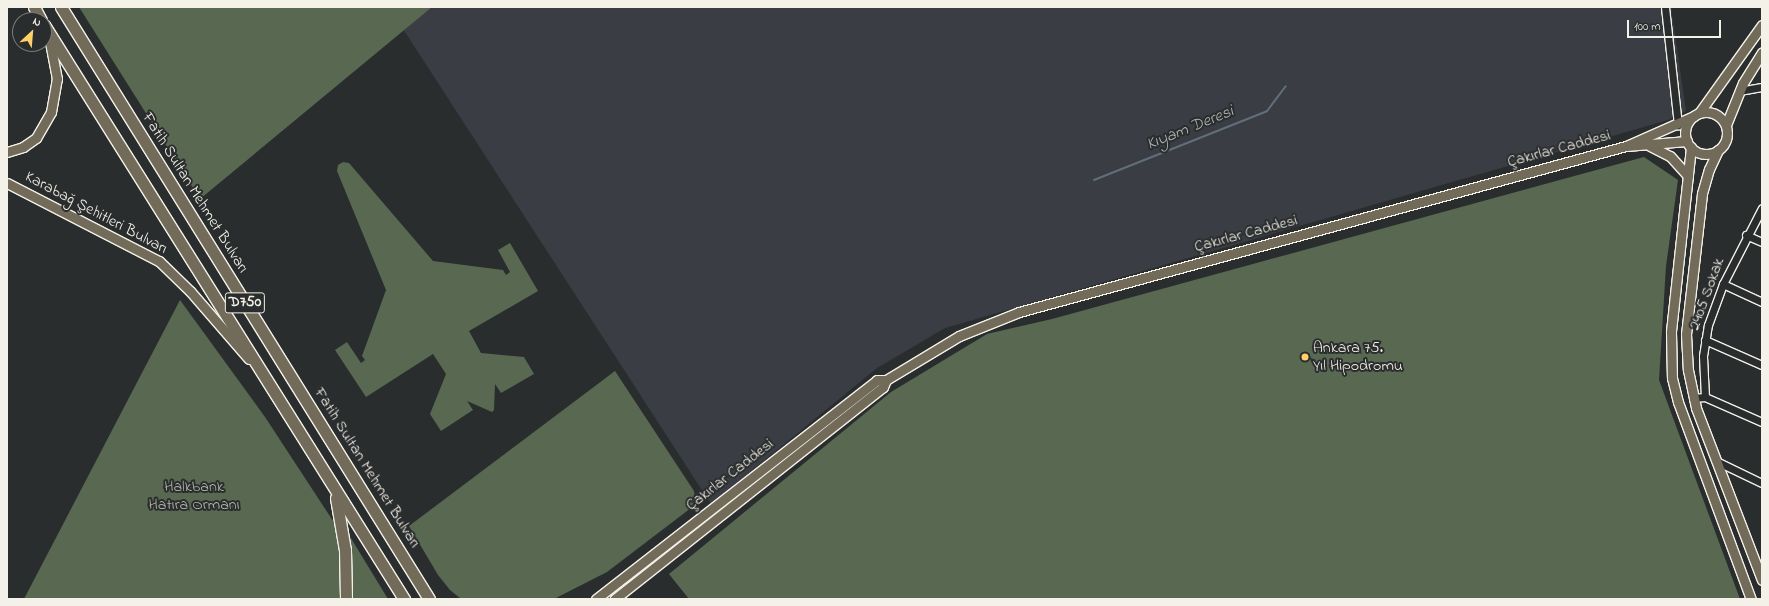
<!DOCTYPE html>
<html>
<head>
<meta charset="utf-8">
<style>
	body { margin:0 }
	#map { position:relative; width:1769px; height:606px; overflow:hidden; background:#2a2d2e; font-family:"Indie Flower",sans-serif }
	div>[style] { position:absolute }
	.built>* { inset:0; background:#3a3d43 }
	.green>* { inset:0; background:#586851 }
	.stream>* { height:2px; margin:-1px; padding:0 1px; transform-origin:1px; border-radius:1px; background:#616f7b }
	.roads { filter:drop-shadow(1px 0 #f4f1e8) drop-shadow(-1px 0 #f4f1e8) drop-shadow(0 1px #f4f1e8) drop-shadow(0 -1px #f4f1e8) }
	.minor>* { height:7px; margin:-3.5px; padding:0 3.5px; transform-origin:3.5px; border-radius:3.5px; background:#2a2d2e }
	.major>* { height:9px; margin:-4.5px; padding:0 4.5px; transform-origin:4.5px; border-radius:4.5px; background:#726b5a }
	.major>.ring { margin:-4.5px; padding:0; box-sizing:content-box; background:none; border:9px solid #726b5a; border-radius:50% }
	.highway>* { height:11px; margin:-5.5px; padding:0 5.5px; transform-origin:5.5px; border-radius:5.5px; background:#726b5a }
	.dots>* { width:11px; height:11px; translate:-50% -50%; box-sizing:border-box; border:2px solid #2a2d2e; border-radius:50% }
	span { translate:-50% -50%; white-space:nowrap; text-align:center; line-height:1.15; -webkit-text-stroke:4px #2a2d2e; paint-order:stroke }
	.shield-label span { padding:1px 3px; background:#2a2d2e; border:1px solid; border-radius:3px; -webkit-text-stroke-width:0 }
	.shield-label { font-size:15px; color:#f4f1e8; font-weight:700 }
	.street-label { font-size:16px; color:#f4f1e8 }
	.poi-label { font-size:16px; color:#f4f1e8 }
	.left { translate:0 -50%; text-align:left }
	.park-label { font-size:16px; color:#b6baac }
	.water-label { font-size:17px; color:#b2b6b7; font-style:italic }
	.frame { position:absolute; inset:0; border:8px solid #f4f1e8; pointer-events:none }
	.north { position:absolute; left:12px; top:12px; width:40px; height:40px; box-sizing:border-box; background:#2a2d2e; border:1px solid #7b7b78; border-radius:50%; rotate:26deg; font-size:11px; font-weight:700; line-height:16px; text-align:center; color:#f4f1e8 }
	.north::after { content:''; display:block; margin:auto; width:14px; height:18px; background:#ffd166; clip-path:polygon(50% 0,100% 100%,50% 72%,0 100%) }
	.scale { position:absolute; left:1627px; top:20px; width:94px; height:18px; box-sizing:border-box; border:2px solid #f4f1e8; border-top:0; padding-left:5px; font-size:12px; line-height:14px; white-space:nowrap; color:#f4f1e8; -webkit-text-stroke:3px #2a2d2e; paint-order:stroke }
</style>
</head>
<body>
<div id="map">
	<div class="built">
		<div style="clip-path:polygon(432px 7px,1671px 7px,1686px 111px,1668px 120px,945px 328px,877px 368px,711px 504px,403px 29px)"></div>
	</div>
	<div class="green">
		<div style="clip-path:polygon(79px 7px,432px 7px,200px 199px)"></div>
		<div style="clip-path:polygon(1644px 157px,1678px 180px,1666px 266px,1659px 380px,1740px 599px,689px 599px,669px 574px,891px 392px,987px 334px,1052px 319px)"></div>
		<div style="clip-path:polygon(343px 162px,349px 163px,433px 261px,503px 270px,506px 275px,510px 272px,498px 250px,510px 243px,538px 291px,469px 331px,481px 353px,524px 357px,534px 374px,501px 393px,495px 384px,494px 410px,492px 412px,467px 401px,473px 410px,441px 431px,430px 414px,446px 374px,433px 354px,366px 397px,335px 350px,347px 342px,361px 363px,365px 360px,362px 356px,386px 290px,337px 171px,338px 165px)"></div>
		<div style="clip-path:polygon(180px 300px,265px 417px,339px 530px,340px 599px,24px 599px)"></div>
		<div style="clip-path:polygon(615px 371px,694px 491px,695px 498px,691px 508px,607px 572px,554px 599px,461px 599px,450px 590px,438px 575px,409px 526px)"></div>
		<div style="clip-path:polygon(349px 535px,388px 599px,350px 599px)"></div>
	</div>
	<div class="stream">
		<div style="left:1094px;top:180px;width:186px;rotate:-21.7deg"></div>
		<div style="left:1267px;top:111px;width:31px;rotate:-53deg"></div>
	</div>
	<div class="roads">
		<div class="minor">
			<div style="left:1665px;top:7px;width:119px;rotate:83.7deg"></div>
			<div style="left:1739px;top:91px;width:23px;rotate:-10deg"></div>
			<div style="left:1746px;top:235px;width:17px;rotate:24deg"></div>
			<div style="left:1723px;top:284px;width:43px;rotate:24.8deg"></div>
			<div style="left:1705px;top:340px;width:62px;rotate:23.7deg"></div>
			<div style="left:1705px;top:397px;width:41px;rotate:-92.8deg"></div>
			<div style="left:1703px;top:356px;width:31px;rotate:-81deg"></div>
			<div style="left:1708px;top:325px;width:44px;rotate:-69.9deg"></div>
			<div style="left:1723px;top:284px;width:85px;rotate:-62.8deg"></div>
			<div style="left:1693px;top:398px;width:12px;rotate:-5deg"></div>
			<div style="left:1705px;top:397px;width:62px;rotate:23.7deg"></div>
			<div style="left:1716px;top:461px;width:51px;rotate:25.6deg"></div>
		</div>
		<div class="major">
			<div class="ring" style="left:1685px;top:112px;width:33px;height:33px"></div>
			<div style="left:1699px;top:113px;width:108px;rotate:-54.4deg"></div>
			<div style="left:1726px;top:125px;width:45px;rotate:-68deg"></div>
			<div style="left:1743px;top:83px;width:36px;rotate:-58deg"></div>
			<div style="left:1687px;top:141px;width:61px;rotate:175.3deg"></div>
			<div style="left:1626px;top:146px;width:74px;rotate:-23.8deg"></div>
			<div style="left:1650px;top:146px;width:22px;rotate:27deg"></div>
			<div style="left:1670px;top:156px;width:27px;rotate:48deg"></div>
			<div style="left:1691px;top:147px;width:186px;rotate:96.2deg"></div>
			<div style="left:1671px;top:332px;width:46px;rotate:88.8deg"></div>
			<div style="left:1672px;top:378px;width:25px;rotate:76deg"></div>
			<div style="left:1678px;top:402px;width:210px;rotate:69.7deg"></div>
			<div style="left:1718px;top:150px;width:21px;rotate:115deg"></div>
			<div style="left:1709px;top:169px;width:26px;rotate:106deg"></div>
			<div style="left:1702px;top:194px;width:141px;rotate:96.5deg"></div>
			<div style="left:1686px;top:334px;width:36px;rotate:87deg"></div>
			<div style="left:1688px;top:370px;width:39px;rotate:78deg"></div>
			<div style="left:1696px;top:408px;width:184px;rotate:69deg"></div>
			<div style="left:7px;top:152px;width:17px;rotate:-17deg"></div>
			<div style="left:23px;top:147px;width:16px;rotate:-35deg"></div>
			<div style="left:36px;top:138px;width:30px;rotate:-60deg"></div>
			<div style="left:51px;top:112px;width:34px;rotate:-80deg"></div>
			<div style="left:57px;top:79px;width:43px;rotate:-100.8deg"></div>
			<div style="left:7px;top:183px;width:171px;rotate:27.2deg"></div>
			<div style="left:159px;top:261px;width:43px;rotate:44.1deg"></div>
			<div style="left:190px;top:291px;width:90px;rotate:49.1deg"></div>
			<div style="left:886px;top:380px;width:85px;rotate:-31.1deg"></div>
			<div style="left:959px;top:336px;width:65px;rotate:-21.8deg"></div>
			<div style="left:1019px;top:312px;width:629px;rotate:-15.3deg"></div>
			<div style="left:596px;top:599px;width:356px;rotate:-37.9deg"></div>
			<div style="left:877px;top:380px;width:9px"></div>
			<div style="left:886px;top:380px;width:8px;rotate:113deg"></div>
			<div style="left:883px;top:387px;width:342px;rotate:141.7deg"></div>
		</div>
		<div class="highway">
			<div style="left:34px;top:7px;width:15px;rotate:62deg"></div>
			<div style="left:61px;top:7px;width:697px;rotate:58.13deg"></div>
			<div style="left:44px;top:25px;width:678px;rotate:57.9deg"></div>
			<div style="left:336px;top:498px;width:53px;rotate:80.2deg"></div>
			<div style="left:345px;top:550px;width:49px;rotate:88.8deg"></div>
		</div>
	</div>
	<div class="dots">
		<div style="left:1305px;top:357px;background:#ffd166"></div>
	</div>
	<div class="shield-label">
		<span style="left:245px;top:303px">D750</span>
	</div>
	<div class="street-label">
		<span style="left:1559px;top:149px;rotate:-15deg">Çakırlar Caddesi</span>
		<span style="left:195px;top:193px;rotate:58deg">Fatih Sultan Mehmet Bulvarı</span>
		<span style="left:96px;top:213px;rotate:28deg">Karabağ Şehitleri Bulvarı</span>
		<span style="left:1246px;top:234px;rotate:-15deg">Çakırlar Caddesi</span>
		<span style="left:1707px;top:294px;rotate:-70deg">2405 Sokak</span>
		<span style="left:367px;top:468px;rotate:58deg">Fatih Sultan Mehmet Bulvarı</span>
		<span style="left:730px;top:475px;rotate:-38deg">Çakırlar Caddesi</span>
	</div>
	<div class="poi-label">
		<span class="left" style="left:1313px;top:357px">Ankara 75.<br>Yıl Hipodromu</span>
	</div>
	<div class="park-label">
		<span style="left:194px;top:496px">Halkbank<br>Hatıra Ormanı</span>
	</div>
	<div class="water-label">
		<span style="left:1190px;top:128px;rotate:-22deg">Kıyam Deresi</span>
	</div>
	<div class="frame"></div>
	<div class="north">N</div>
	<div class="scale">100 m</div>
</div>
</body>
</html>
